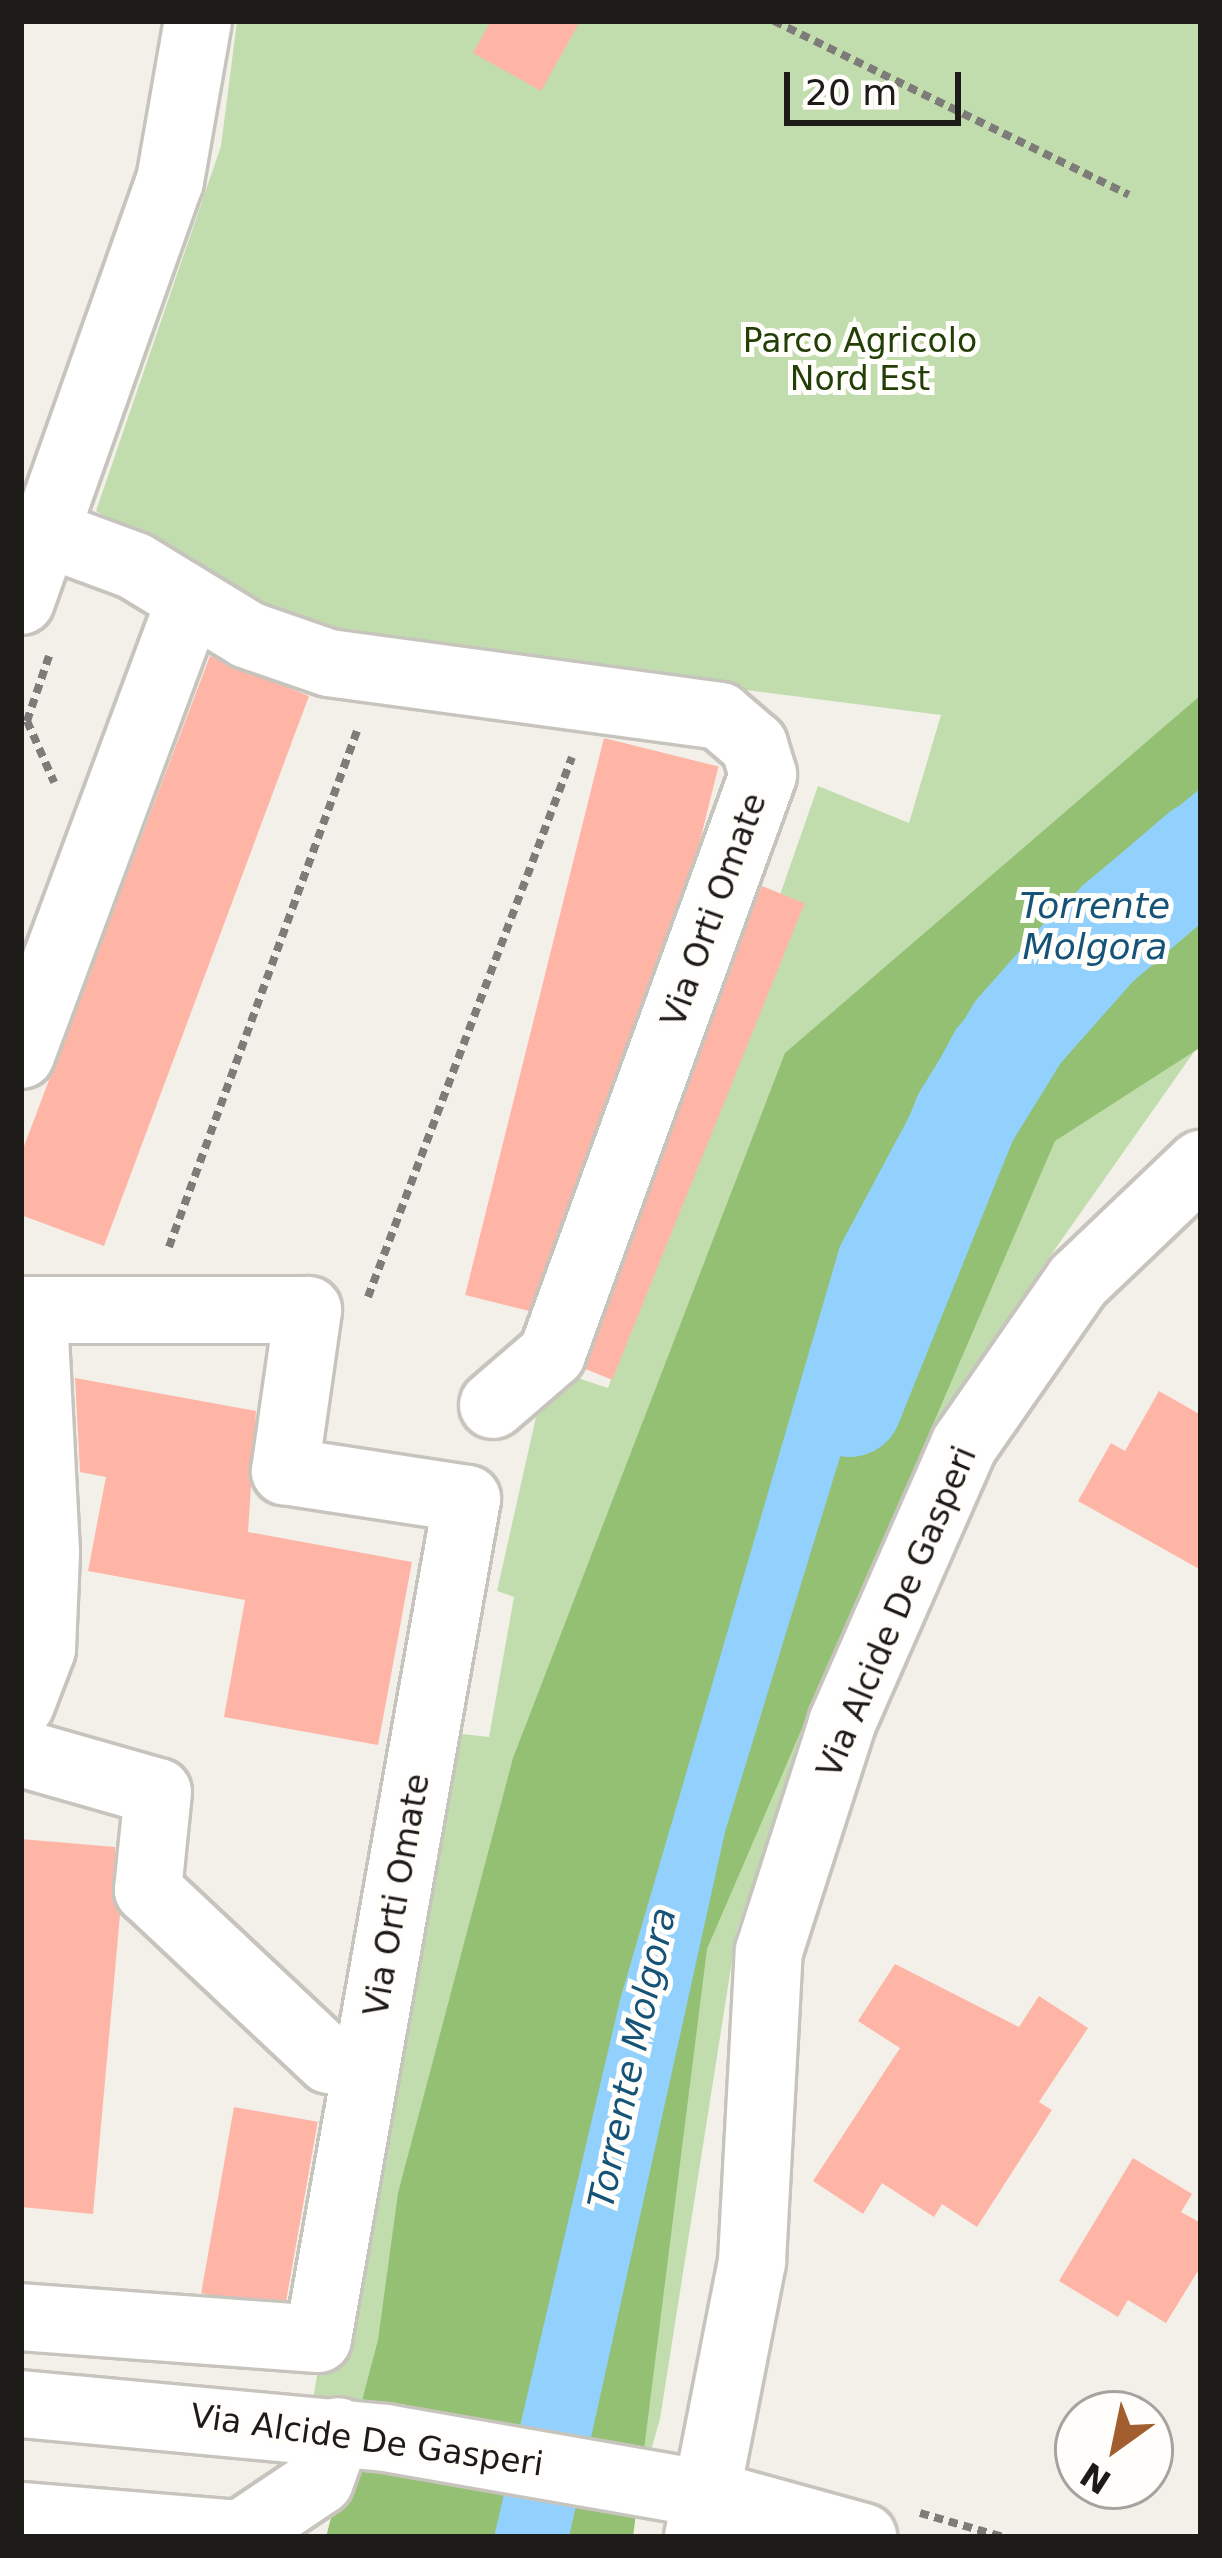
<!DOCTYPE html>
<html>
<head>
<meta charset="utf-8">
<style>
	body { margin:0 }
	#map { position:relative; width:1222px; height:2558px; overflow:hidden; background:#f3f0e9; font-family:"DejaVu Sans",sans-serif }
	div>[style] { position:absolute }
	.green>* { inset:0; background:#c1ddae }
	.forest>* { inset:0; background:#94c074 }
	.water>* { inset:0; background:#92d1fd }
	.river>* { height:105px; margin:-52.5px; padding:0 52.5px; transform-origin:52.5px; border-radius:52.5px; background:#92d1fd }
	.building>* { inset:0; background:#ffb5a5; transform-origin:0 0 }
	.path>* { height:8px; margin-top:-4px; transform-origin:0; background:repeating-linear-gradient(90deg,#7e7c78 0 9px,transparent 0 15px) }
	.roads { filter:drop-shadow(3px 0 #c7c4bd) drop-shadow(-3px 0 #c7c4bd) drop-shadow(0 3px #c7c4bd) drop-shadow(0 -3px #c7c4bd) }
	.minor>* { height:66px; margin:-33px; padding:0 33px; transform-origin:33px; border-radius:33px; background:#fff }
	span { translate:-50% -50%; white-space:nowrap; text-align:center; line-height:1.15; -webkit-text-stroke:10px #fffefb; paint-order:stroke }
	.park-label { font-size:33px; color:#233e07 }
	.street-label { font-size:33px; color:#1c1b18 }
	.water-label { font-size:36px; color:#165378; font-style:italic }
	.frame { position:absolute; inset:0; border:24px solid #1c1b18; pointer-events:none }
	.north { position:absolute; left:1054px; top:2390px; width:120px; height:120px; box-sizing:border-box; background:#fffefb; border:3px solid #a4a3a0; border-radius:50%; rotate:213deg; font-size:33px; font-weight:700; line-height:48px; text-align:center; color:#1c1b18 }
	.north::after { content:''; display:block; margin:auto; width:42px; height:54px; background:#a25e2f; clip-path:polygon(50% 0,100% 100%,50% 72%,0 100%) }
	.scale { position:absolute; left:784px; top:72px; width:177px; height:54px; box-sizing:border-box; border:6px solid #1c1b18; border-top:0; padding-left:15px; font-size:36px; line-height:42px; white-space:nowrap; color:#1c1b18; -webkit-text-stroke:9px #fffefb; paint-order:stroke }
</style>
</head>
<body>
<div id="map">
	<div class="green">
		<div style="clip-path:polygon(237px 21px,1201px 21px,1201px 1042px,1041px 1269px,876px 1552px,737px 1929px,660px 2419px,626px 2537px,303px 2458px,427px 1730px,489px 1737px,514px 1597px,497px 1591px,547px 1368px,608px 1388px,818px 786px,909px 823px,941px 715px,308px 634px,96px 511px,221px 146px)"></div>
	</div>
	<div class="forest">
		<div style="clip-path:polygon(1201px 695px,1201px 1047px,1055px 1141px,707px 1949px,633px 2537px,326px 2537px,378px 2340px,398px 2193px,513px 1758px,785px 1053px)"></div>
	</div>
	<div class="water">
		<div style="clip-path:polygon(1201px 788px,1201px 879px,1027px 1052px,956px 1147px,905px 1245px,725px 1832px,569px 2537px,494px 2537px,620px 2000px,840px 1246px,956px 1029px,1083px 885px)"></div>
	</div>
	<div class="river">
		<div style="left:849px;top:1404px;width:310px;rotate:-68deg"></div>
		<div style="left:965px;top:1117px;width:101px;rotate:-58.4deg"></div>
		<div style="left:1018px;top:1031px;width:116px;rotate:-48.5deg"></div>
		<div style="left:1095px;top:944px;width:140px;rotate:-40.6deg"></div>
	</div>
	<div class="building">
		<div style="clip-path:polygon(491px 21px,580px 21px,541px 91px,473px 53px)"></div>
		<div style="clip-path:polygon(210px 656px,309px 696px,104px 1246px,21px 1215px,21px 1154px)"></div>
		<div style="left:604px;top:738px;width:118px;height:574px;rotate:14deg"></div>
		<div style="left:762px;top:886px;width:46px;height:514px;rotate:22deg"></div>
		<div style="clip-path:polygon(75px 1378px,256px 1411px,248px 1532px,412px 1562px,378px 1745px,224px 1717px,245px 1600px,88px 1571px,106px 1477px,80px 1472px)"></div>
		<div style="clip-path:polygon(1159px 1391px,1201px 1415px,1201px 1570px,1078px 1501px,1111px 1443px,1125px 1451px)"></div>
		<div style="clip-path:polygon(21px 1839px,115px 1847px,120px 1915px,93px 2214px,21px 2207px)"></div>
		<div style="clip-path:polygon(895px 1964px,1019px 2027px,1039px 1996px,1088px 2028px,1039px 2102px,1052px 2110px,977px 2227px,942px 2204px,934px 2217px,882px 2183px,863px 2214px,813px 2181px,900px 2048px,858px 2021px)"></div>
		<div style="left:234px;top:2107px;width:85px;height:189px;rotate:10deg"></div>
		<div style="clip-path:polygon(1133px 2158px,1192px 2194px,1181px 2212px,1201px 2223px,1201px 2266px,1166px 2323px,1128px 2300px,1118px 2317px,1059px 2281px)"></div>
	</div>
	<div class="path">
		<div style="left:774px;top:21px;width:395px;rotate:26.1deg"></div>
		<div style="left:49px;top:656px;width:69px;rotate:108.7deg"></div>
		<div style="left:27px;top:721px;width:67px;rotate:66.1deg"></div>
		<div style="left:169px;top:1247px;width:549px;rotate:-69.98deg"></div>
		<div style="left:368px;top:1297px;width:577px;rotate:-69.3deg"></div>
		<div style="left:920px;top:2513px;width:86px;rotate:16.1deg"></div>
	</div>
	<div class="roads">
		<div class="minor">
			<div style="left:46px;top:533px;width:95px;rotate:20.3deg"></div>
			<div style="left:135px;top:566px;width:132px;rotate:31.4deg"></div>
			<div style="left:248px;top:635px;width:86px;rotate:19.1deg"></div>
			<div style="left:329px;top:663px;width:395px;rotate:7.7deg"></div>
			<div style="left:720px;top:716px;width:45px;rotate:40.5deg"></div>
			<div style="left:754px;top:745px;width:31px;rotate:73deg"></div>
			<div style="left:763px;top:775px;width:616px;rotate:110.02deg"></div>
			<div style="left:552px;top:1354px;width:78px;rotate:139.2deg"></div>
			<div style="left:21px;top:601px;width:446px;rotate:-70.5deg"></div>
			<div style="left:170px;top:181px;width:162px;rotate:-80.1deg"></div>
			<div style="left:21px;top:1055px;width:481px;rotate:-69.6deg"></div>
			<div style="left:21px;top:1310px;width:287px"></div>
			<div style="left:308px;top:1310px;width:163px;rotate:98.1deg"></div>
			<div style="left:285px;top:1471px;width:184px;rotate:8.7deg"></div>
			<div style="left:467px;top:1499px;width:853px;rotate:100.06deg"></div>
			<div style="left:318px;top:2339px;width:298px;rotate:-175.8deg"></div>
			<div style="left:21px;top:1704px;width:59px;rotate:-69.1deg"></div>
			<div style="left:42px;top:1649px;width:97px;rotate:-87.6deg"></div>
			<div style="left:46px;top:1552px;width:241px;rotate:-92.9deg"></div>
			<div style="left:21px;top:1753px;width:142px;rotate:15.9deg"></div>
			<div style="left:158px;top:1792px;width:99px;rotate:95.8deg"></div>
			<div style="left:148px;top:1890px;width:248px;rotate:43.2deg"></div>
			<div style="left:329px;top:2060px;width:37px;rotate:8deg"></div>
			<div style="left:21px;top:2404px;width:366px;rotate:5.3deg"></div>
			<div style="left:385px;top:2438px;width:331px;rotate:9.9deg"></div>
			<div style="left:711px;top:2495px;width:158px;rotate:15.4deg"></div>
			<div style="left:21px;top:2516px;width:221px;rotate:4.7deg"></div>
			<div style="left:241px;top:2534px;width:95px;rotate:-33.9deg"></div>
			<div style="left:320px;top:2481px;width:53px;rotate:-70.2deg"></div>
			<div style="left:698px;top:2537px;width:281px;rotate:-78.9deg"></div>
			<div style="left:752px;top:2261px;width:310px;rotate:-86.9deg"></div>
			<div style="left:769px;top:1951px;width:239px;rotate:-72.2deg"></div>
			<div style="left:842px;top:1723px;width:304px;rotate:-66.3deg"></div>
			<div style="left:964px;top:1445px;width:200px;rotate:-55.2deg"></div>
			<div style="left:1078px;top:1281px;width:170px;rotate:-43.6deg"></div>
		</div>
	</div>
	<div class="park-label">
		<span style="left:860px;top:360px">Parco Agricolo<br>Nord Est</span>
	</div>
	<div class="street-label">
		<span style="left:714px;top:910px;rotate:-70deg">Via Orti Omate</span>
		<span style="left:897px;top:1612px;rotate:-67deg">Via Alcide De Gasperi</span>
		<span style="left:397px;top:1895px;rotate:-80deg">Via Orti Omate</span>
		<span style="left:367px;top:2440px;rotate:8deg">Via Alcide De Gasperi</span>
	</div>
	<div class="water-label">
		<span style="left:1095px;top:926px">Torrente<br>Molgora</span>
		<span style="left:632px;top:2058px;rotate:-78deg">Torrente Molgora</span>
	</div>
	<div class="frame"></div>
	<div class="north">N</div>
	<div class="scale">20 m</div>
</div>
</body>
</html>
